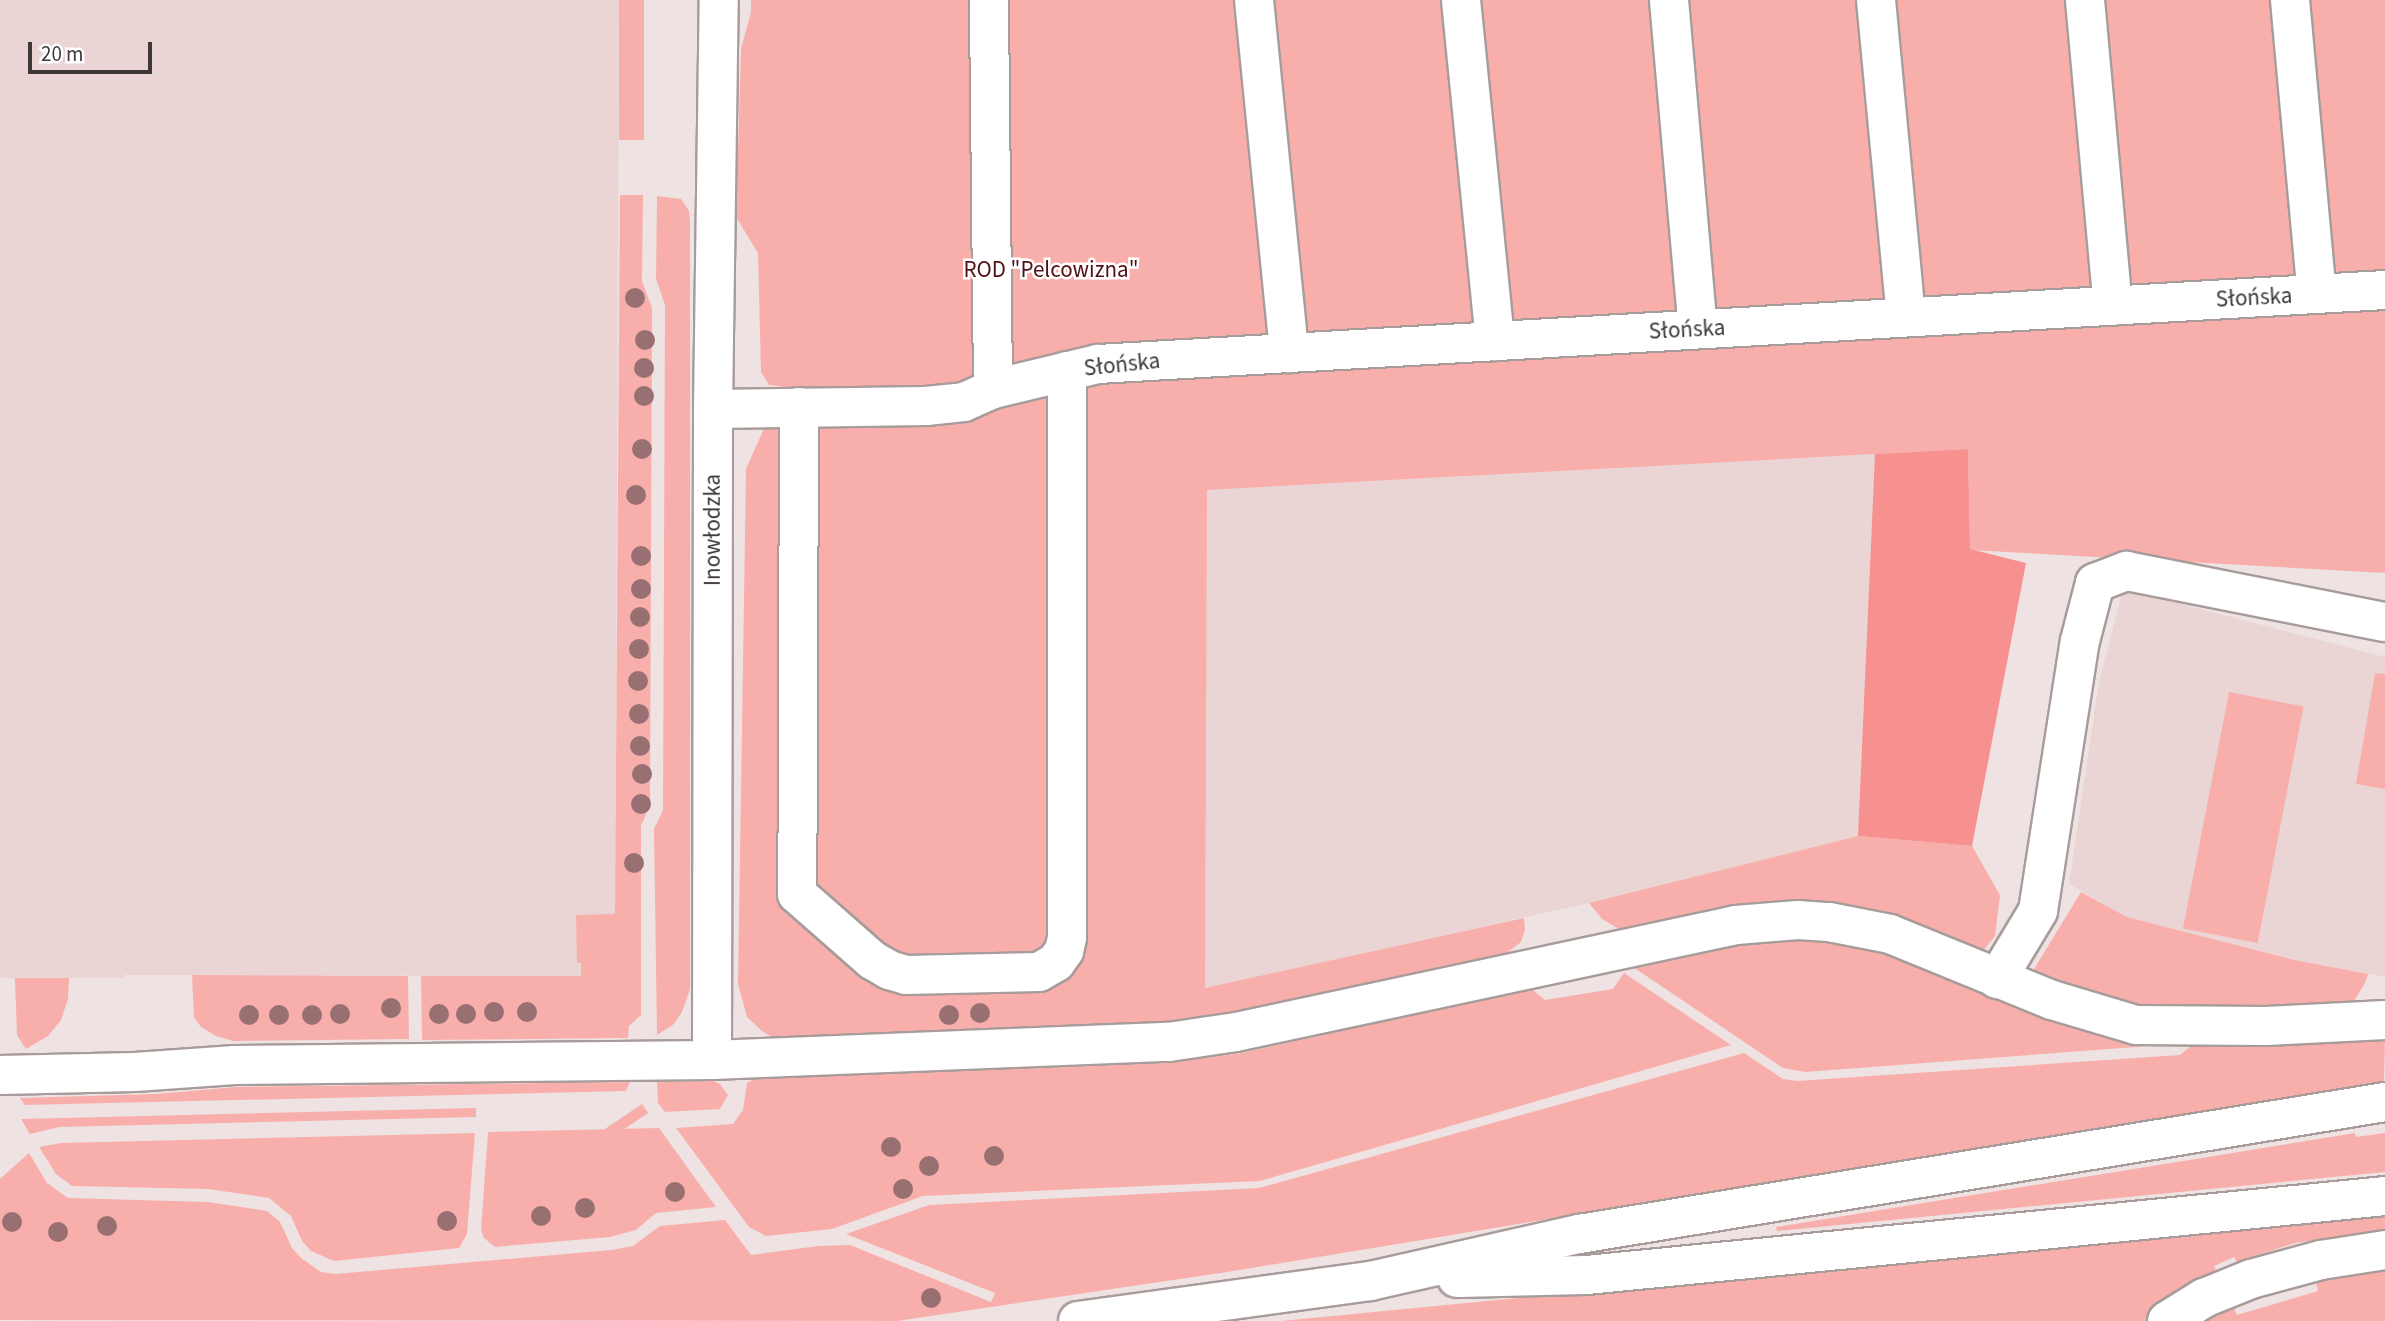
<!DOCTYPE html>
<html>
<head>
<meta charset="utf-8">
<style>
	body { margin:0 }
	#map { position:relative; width:2385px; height:1321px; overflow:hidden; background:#efe2e2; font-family:"Source Sans 3",sans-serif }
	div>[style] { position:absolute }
	.built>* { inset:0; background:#ead5d4 }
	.green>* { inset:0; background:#f8afac; transform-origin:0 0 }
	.forest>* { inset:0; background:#f7918f }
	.roads { filter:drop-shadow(2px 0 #a89c9b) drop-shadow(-2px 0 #a89c9b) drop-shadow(0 2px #a89c9b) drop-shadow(0 -2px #a89c9b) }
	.minor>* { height:38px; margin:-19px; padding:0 19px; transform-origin:19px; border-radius:19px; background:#fff }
	.major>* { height:38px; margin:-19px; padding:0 19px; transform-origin:19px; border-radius:19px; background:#fff }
	.trees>* { width:20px; height:20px; margin:-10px; border-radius:50%; background:#987072 }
	span { translate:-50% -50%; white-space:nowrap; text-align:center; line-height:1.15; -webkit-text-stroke:5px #fff; paint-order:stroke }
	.park-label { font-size:23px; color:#501216 }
	.street-label { font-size:23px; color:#3e3938 }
	.scale { position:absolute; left:28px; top:42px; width:124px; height:32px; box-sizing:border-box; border:4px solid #3e3938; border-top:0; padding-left:9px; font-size:21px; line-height:24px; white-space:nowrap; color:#3e3938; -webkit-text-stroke:5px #fff; paint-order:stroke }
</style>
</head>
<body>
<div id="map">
	<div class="built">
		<div style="clip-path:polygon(0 0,619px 0,615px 963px,581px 976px,164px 975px,124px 975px,124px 978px,0 978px)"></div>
		<div style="clip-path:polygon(1875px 454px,1858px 836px,1589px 903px,1205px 989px,1206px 490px)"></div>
		<div style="clip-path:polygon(2123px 589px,2385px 657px,2385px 977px,2296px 960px,2127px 917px,2069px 884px,2099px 682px)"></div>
	</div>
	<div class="green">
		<div style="left:619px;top:0;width:25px;height:140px"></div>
		<div style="clip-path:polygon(751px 0,2385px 0,2385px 573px,1970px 550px,1968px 449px,1207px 490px,1205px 988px,1524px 918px,1525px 930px,1521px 942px,1504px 955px,1198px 1020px,786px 1040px,775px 1038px,763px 1032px,747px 1017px,738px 984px,746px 469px,770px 415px,780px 414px,780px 386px,769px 385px,761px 372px,758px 253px,736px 217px,741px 49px,751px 12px)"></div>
		<div style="clip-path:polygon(620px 195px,643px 195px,642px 281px,652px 308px,650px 805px,641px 826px,641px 1015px,629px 1026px,628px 1038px,422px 1040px,421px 976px,581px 976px,581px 963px,577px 963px,576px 915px,615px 914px)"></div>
		<div style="clip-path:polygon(657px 196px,681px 199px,689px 211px,690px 222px,690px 989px,682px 1012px,674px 1024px,657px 1035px,654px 829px,663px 810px,665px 305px,656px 279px)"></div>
		<div style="clip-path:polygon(2375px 673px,2385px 674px,2385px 789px,2356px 784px)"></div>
		<div style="left:2229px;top:692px;width:76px;height:241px;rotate:11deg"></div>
		<div style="clip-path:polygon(1858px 836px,1972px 846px,2000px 895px,1995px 936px,1982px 952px,1895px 919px,1855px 907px,1813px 902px,1733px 907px,1619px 929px,1602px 919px,1589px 903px)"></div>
		<div style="clip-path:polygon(2081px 892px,2127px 917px,2295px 960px,2368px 974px,2365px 983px,2354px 1001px,2344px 1007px,2142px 1009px,2031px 974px)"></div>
		<div style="clip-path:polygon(1777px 937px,1862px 945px,2047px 1018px,2090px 1032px,2176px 1044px,1805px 1072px,1783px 1068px,1633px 967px,1640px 962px)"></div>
		<div style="clip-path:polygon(1624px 973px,1731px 1045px,1260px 1181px,923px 1196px,832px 1229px,766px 1236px,749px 1227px,676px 1128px,733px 1124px,743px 1110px,747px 1083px,754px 1079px,1169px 1063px,1242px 1053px,1525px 990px,1533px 990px,1545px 1000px,1613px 989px)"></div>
		<div style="clip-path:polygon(192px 975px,408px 976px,409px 1039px,233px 1041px,216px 1036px,201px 1027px,194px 1017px)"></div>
		<div style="clip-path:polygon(15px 978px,69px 978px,68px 999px,61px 1020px,48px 1036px,26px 1049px,17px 1035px)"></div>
		<div style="clip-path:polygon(2385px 1039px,2384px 1081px,1227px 1272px,897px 1321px,0 1320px,0 1179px,29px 1153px,47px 1183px,68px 1198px,208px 1202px,267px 1211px,280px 1222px,292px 1248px,301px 1258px,321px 1272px,335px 1274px,612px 1250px,633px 1246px,660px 1226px,725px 1220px,751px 1255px,818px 1246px,850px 1245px,991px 1302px,995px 1293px,846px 1234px,929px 1205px,1259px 1188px,1744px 1053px,1783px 1079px,1797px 1081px,2180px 1055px,2197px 1041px)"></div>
		<div style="clip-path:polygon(713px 1081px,720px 1084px,728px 1095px,720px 1109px,665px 1112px,658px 1103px,657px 1082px)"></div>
		<div style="clip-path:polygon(630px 1082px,626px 1091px,25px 1105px,20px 1098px,155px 1094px,236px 1087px)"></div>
		<div style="left:642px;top:1104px;width:11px;height:153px;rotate:56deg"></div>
		<div style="clip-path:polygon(476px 1108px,476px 1117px,59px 1127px,30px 1134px,21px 1119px)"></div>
		<div style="clip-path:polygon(659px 1128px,716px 1207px,656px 1213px,636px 1230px,610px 1237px,495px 1247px,484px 1238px,481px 1230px,488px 1132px)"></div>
		<div style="clip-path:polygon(475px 1133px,467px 1234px,459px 1248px,334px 1261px,311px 1251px,302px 1241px,291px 1216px,269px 1198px,208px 1189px,72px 1186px,56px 1174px,39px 1147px,61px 1143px)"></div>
		<div style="clip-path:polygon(2355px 1133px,2356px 1137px,2385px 1133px,2385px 1172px,1777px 1231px,1776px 1227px)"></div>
		<div style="clip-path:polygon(2385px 1214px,2385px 1229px,2295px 1243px,2237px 1262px,2234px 1257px,2214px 1266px,2237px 1315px,2318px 1291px,2316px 1282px,2385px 1270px,2385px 1321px,1281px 1321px)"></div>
	</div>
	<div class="forest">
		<div style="clip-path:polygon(1968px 449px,1970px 549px,2026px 563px,1972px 846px,1858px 836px,1875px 454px)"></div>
	</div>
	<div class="roads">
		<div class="minor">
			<div style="left:1254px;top:0;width:355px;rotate:84.3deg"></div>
			<div style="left:1461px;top:0;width:343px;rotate:84.3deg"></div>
			<div style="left:1669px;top:0;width:330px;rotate:85deg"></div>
			<div style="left:1876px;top:0;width:318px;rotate:84.6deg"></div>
			<div style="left:2085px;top:0;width:307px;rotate:84.8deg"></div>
			<div style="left:2290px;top:0;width:295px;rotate:84.8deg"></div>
			<div style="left:993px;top:389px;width:108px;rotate:-13.4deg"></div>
			<div style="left:1098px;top:364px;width:1289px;rotate:-3.29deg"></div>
			<div style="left:799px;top:407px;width:487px;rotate:90.2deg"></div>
			<div style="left:797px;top:894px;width:100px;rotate:41.3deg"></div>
			<div style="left:872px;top:960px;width:20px;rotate:30deg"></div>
			<div style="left:889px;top:970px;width:18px;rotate:16deg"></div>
			<div style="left:906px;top:975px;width:133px;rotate:-1.3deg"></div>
			<div style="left:1039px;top:972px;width:20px;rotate:-30deg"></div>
			<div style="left:1056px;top:962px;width:14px;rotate:-54deg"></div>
			<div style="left:1064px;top:951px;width:13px;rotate:-77deg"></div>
			<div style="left:1067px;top:938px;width:567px;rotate:-90deg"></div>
			<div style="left:713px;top:409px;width:213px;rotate:-0.8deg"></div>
			<div style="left:926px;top:406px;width:38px;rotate:-6deg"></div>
			<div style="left:964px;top:402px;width:32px;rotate:-24deg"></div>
			<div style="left:993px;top:389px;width:389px;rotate:-90.6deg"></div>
			<div style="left:1997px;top:979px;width:79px;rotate:-58.9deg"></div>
			<div style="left:2038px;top:911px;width:273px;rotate:-81.2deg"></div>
			<div style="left:2080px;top:641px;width:60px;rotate:-75.5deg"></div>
			<div style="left:2095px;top:583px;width:34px;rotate:-21deg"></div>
			<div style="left:2127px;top:571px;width:263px;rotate:11.2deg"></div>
			<div style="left:712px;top:1060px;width:651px;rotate:-89.91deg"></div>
			<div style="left:713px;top:409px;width:409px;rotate:-89.2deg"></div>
			<div style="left:0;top:1075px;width:135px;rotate:-1.3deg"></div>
			<div style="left:135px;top:1072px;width:100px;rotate:-4deg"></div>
			<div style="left:235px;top:1065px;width:477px;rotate:-0.6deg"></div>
			<div style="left:712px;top:1060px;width:457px;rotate:-2.3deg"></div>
			<div style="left:1169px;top:1042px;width:68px;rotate:-8.5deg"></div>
			<div style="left:1236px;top:1032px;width:511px;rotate:-12.08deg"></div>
			<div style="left:1736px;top:925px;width:62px;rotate:-4.6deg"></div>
			<div style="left:1798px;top:920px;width:31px;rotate:4deg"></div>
			<div style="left:1829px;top:922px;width:62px;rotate:11.1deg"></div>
			<div style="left:1890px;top:934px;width:175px;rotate:22.2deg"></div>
			<div style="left:2052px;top:1000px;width:88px;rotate:16.6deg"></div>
			<div style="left:2136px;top:1025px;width:130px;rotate:0.4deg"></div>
			<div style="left:2266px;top:1026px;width:119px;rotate:-2.9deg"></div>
		</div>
		<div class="major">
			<div style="left:1457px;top:1278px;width:130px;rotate:-1.3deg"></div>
			<div style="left:1587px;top:1275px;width:802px;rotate:-5.65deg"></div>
			<div style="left:1078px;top:1321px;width:295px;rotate:-7.8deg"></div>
			<div style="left:1370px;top:1281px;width:214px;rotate:-12.7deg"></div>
			<div style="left:1579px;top:1234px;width:817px;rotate:-9.3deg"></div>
			<div style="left:2167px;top:1321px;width:44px;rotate:-31.9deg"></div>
			<div style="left:2204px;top:1298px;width:51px;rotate:-22deg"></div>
			<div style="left:2251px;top:1279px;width:73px;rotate:-15.2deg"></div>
			<div style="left:2321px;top:1260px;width:65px;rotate:-8.9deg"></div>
		</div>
	</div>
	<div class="trees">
		<div style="left:635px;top:298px"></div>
		<div style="left:645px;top:340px"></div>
		<div style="left:644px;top:368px"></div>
		<div style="left:644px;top:396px"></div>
		<div style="left:642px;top:449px"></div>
		<div style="left:636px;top:495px"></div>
		<div style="left:641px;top:556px"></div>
		<div style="left:641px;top:589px"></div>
		<div style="left:640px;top:617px"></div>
		<div style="left:639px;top:649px"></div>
		<div style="left:638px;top:681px"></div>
		<div style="left:639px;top:714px"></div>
		<div style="left:640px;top:746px"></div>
		<div style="left:642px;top:774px"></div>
		<div style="left:641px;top:804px"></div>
		<div style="left:634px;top:863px"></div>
		<div style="left:391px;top:1008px"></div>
		<div style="left:494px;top:1012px"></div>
		<div style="left:527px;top:1012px"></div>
		<div style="left:980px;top:1013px"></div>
		<div style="left:340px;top:1014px"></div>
		<div style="left:439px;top:1014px"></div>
		<div style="left:466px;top:1014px"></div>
		<div style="left:249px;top:1015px"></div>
		<div style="left:279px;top:1015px"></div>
		<div style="left:312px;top:1015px"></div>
		<div style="left:949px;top:1015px"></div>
		<div style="left:891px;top:1147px"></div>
		<div style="left:994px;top:1156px"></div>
		<div style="left:929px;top:1166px"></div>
		<div style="left:903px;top:1189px"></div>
		<div style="left:675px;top:1192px"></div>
		<div style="left:585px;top:1208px"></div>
		<div style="left:541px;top:1216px"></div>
		<div style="left:447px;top:1221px"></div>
		<div style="left:12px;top:1222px"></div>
		<div style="left:107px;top:1226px"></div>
		<div style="left:58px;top:1232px"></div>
		<div style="left:931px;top:1298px"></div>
	</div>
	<div class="park-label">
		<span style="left:1051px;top:270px">ROD "Pelcowizna"</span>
	</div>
	<div class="street-label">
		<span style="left:2254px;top:298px;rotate:-3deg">Słońska</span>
		<span style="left:1687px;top:330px;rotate:-3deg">Słońska</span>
		<span style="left:1122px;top:365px;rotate:-6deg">Słońska</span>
		<span style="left:713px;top:530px;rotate:-90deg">Inowłodzka</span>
	</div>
	<div class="scale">20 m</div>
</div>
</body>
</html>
